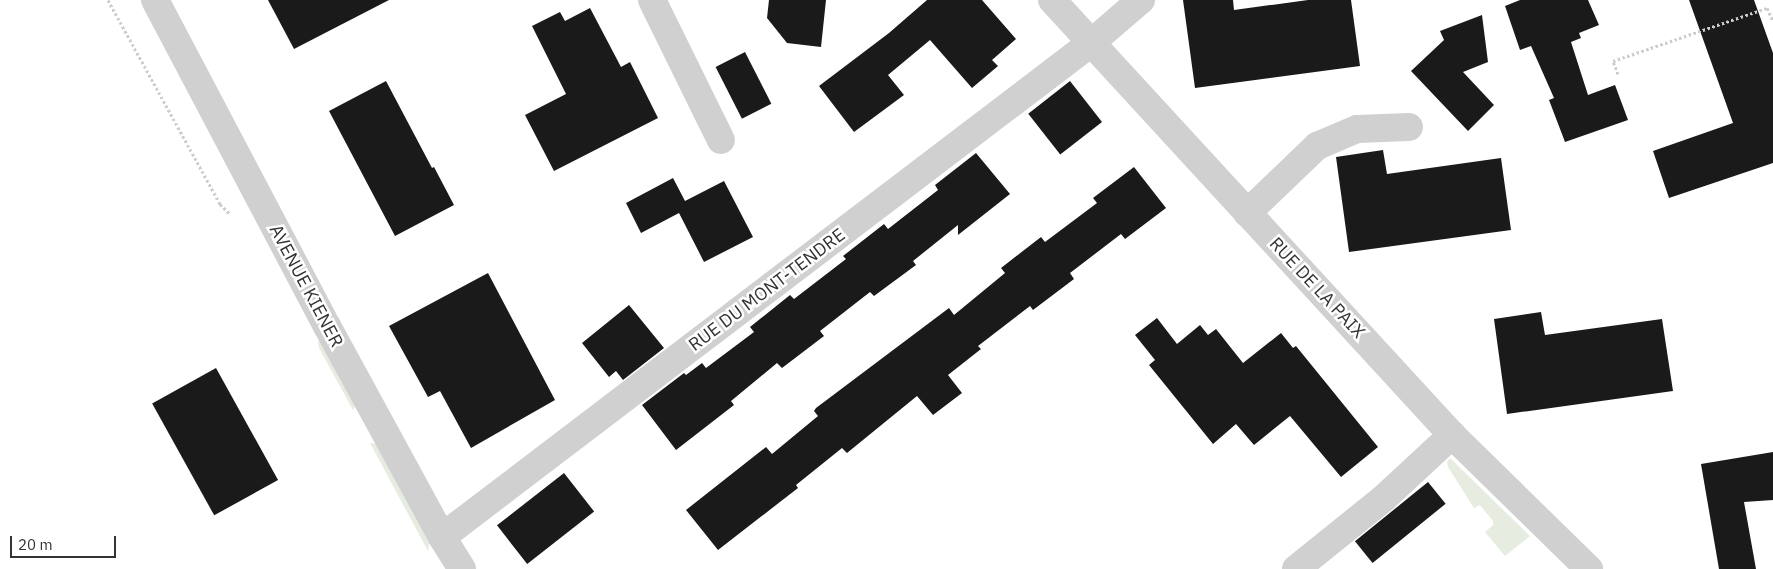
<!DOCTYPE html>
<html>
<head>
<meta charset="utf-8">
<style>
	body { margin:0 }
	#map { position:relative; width:1773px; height:569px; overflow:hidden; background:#fff; font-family:"IBM Plex Sans",sans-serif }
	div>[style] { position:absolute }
	.green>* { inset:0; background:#e6ecdf }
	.building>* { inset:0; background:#1a1a1a; transform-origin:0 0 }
	.path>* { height:3px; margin-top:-1.5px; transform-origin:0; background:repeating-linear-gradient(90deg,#cdcdcd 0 2.5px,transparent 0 5px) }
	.minor>* { height:28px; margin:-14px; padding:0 14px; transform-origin:14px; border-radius:14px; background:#d0d0d0 }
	span { translate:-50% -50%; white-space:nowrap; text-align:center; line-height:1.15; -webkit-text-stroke:5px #fff; paint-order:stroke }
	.street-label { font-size:18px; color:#333 }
	.scale { position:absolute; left:10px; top:536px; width:106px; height:22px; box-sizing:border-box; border:2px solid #333; border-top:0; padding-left:6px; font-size:15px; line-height:18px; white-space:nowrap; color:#333; -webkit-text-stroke:4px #fff; paint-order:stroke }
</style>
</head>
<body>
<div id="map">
	<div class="green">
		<div style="clip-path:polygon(318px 341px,323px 342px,356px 405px,353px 410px,319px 348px)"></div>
		<div style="clip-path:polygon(370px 443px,377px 444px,430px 539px,428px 551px)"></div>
		<div style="clip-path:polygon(1450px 458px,1530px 536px,1505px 556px,1485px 532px,1493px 525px,1493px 521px,1480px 505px,1474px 508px,1448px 467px,1447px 462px)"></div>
	</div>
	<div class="building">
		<div style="clip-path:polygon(268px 0,389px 0,294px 49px)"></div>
		<div style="clip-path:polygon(769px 0,826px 0,821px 47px,787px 43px,767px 18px)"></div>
		<div style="clip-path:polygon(927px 0,982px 0,1016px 39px,992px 60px,998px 66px,972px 88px,930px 40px,888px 75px,904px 95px,854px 132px,819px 86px,889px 33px)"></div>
		<div style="clip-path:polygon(1183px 0,1233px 0,1234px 10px,1308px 0,1351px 0,1360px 66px,1195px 88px)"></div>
		<div style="clip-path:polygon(1520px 0,1588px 0,1599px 25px,1579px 33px,1581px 38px,1571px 42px,1588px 95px,1615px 85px,1628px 120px,1565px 142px,1549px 100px,1554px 98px,1531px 46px,1520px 50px,1505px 6px)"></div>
		<div style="clip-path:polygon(1689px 0,1754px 0,1773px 53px,1773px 163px,1669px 198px,1653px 151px,1733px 123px)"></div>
		<div style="clip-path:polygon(590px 8px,621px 67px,630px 62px,658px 118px,554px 171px,525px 115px,566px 94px,532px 26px,560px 12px,565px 21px)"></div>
		<div style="clip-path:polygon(1482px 15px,1488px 62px,1463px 72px,1494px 105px,1468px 131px,1411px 71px,1444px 40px,1440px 31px)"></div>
		<div style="left:745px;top:52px;width:58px;height:33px;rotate:63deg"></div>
		<div style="clip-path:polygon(386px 81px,432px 168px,434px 167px,454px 205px,395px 236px,329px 111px)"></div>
		<div style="left:1070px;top:81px;width:52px;height:53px;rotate:52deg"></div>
		<div style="clip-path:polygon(1383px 150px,1387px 174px,1501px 158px,1511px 230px,1349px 252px,1336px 157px)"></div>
		<div style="clip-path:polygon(976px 153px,1010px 194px,958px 235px,958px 225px,913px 261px,916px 265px,874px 296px,870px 292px,820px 331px,824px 336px,782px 368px,777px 363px,731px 401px,734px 405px,676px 450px,642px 405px,684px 373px,686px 375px,702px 363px,706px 368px,754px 332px,750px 327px,790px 295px,794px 299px,846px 259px,843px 256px,884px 224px,888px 229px,938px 190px,935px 185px)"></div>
		<div style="clip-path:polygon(1134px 167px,1166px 208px,1125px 239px,1121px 234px,1070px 273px,1074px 279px,1033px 310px,1030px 306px,978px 346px,981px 349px,948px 375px,962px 393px,933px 415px,917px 396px,847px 453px,842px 448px,796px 485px,798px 488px,718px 550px,686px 510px,766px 447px,772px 454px,818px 416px,814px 411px,816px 408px,949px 308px,954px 315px,1005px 273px,1001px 268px,1041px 237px,1045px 242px,1097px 203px,1093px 198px)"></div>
		<div style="clip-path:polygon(673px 178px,685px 201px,724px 181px,753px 237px,704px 262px,679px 213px,641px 233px,626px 203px)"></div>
		<div style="clip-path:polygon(488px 273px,555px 400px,471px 448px,440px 391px,428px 397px,389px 326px)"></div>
		<div style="clip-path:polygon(629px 305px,664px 348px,623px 380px,616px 371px,609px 377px,582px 343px)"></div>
		<div style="clip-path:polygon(1541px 312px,1545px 335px,1662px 319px,1673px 391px,1507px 414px,1494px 319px)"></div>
		<div style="clip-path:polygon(1157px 318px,1177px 344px,1200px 325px,1208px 335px,1216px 329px,1243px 363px,1281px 333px,1293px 348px,1296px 346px,1378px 447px,1341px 477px,1290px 416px,1254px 445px,1236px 424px,1213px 444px,1149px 365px,1155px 360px,1135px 335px)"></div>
		<div style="left:216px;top:368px;width:128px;height:73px;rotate:61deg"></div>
		<div style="clip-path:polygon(1773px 452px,1773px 500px,1744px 502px,1756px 569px,1719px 569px,1701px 464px)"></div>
		<div style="left:564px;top:473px;width:49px;height:85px;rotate:52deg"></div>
		<div style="left:1428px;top:482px;width:28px;height:94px;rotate:51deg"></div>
	</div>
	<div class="path">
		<div style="left:108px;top:0;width:233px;rotate:61.2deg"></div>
		<div style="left:220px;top:204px;width:14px;rotate:45deg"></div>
		<div style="left:1618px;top:74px;width:14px;rotate:-111deg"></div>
		<div style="left:1613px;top:61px;width:163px;rotate:-19deg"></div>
		<div style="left:1767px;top:8px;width:14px;rotate:65deg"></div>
	</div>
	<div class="minor">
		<div style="left:155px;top:0;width:369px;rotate:62.2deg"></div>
		<div style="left:327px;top:326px;width:240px;rotate:61.4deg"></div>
		<div style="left:442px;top:537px;width:38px;rotate:58deg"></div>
		<div style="left:652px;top:0;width:156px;rotate:63.8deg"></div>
		<div style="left:1052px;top:0;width:591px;rotate:47.4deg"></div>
		<div style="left:1452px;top:435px;width:192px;rotate:44.4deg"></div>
		<div style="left:1247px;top:213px;width:97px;rotate:-43.7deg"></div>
		<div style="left:1317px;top:146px;width:43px;rotate:-23deg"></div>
		<div style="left:1357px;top:129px;width:52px;rotate:-2.2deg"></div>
		<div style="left:442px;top:537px;width:816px;rotate:-37.28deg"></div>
		<div style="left:1091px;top:43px;width:66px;rotate:-40.7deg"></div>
		<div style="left:1296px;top:569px;width:113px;rotate:-38.9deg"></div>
		<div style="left:1384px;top:498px;width:93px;rotate:-42.8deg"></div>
	</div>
	<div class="street-label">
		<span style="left:306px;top:286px;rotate:62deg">AVENUE KIENER</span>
		<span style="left:1317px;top:288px;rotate:47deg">RUE DE LA PAIX</span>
		<span style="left:767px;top:290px;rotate:-37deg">RUE DU MONT-TENDRE</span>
	</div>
	<div class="scale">20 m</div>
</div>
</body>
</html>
